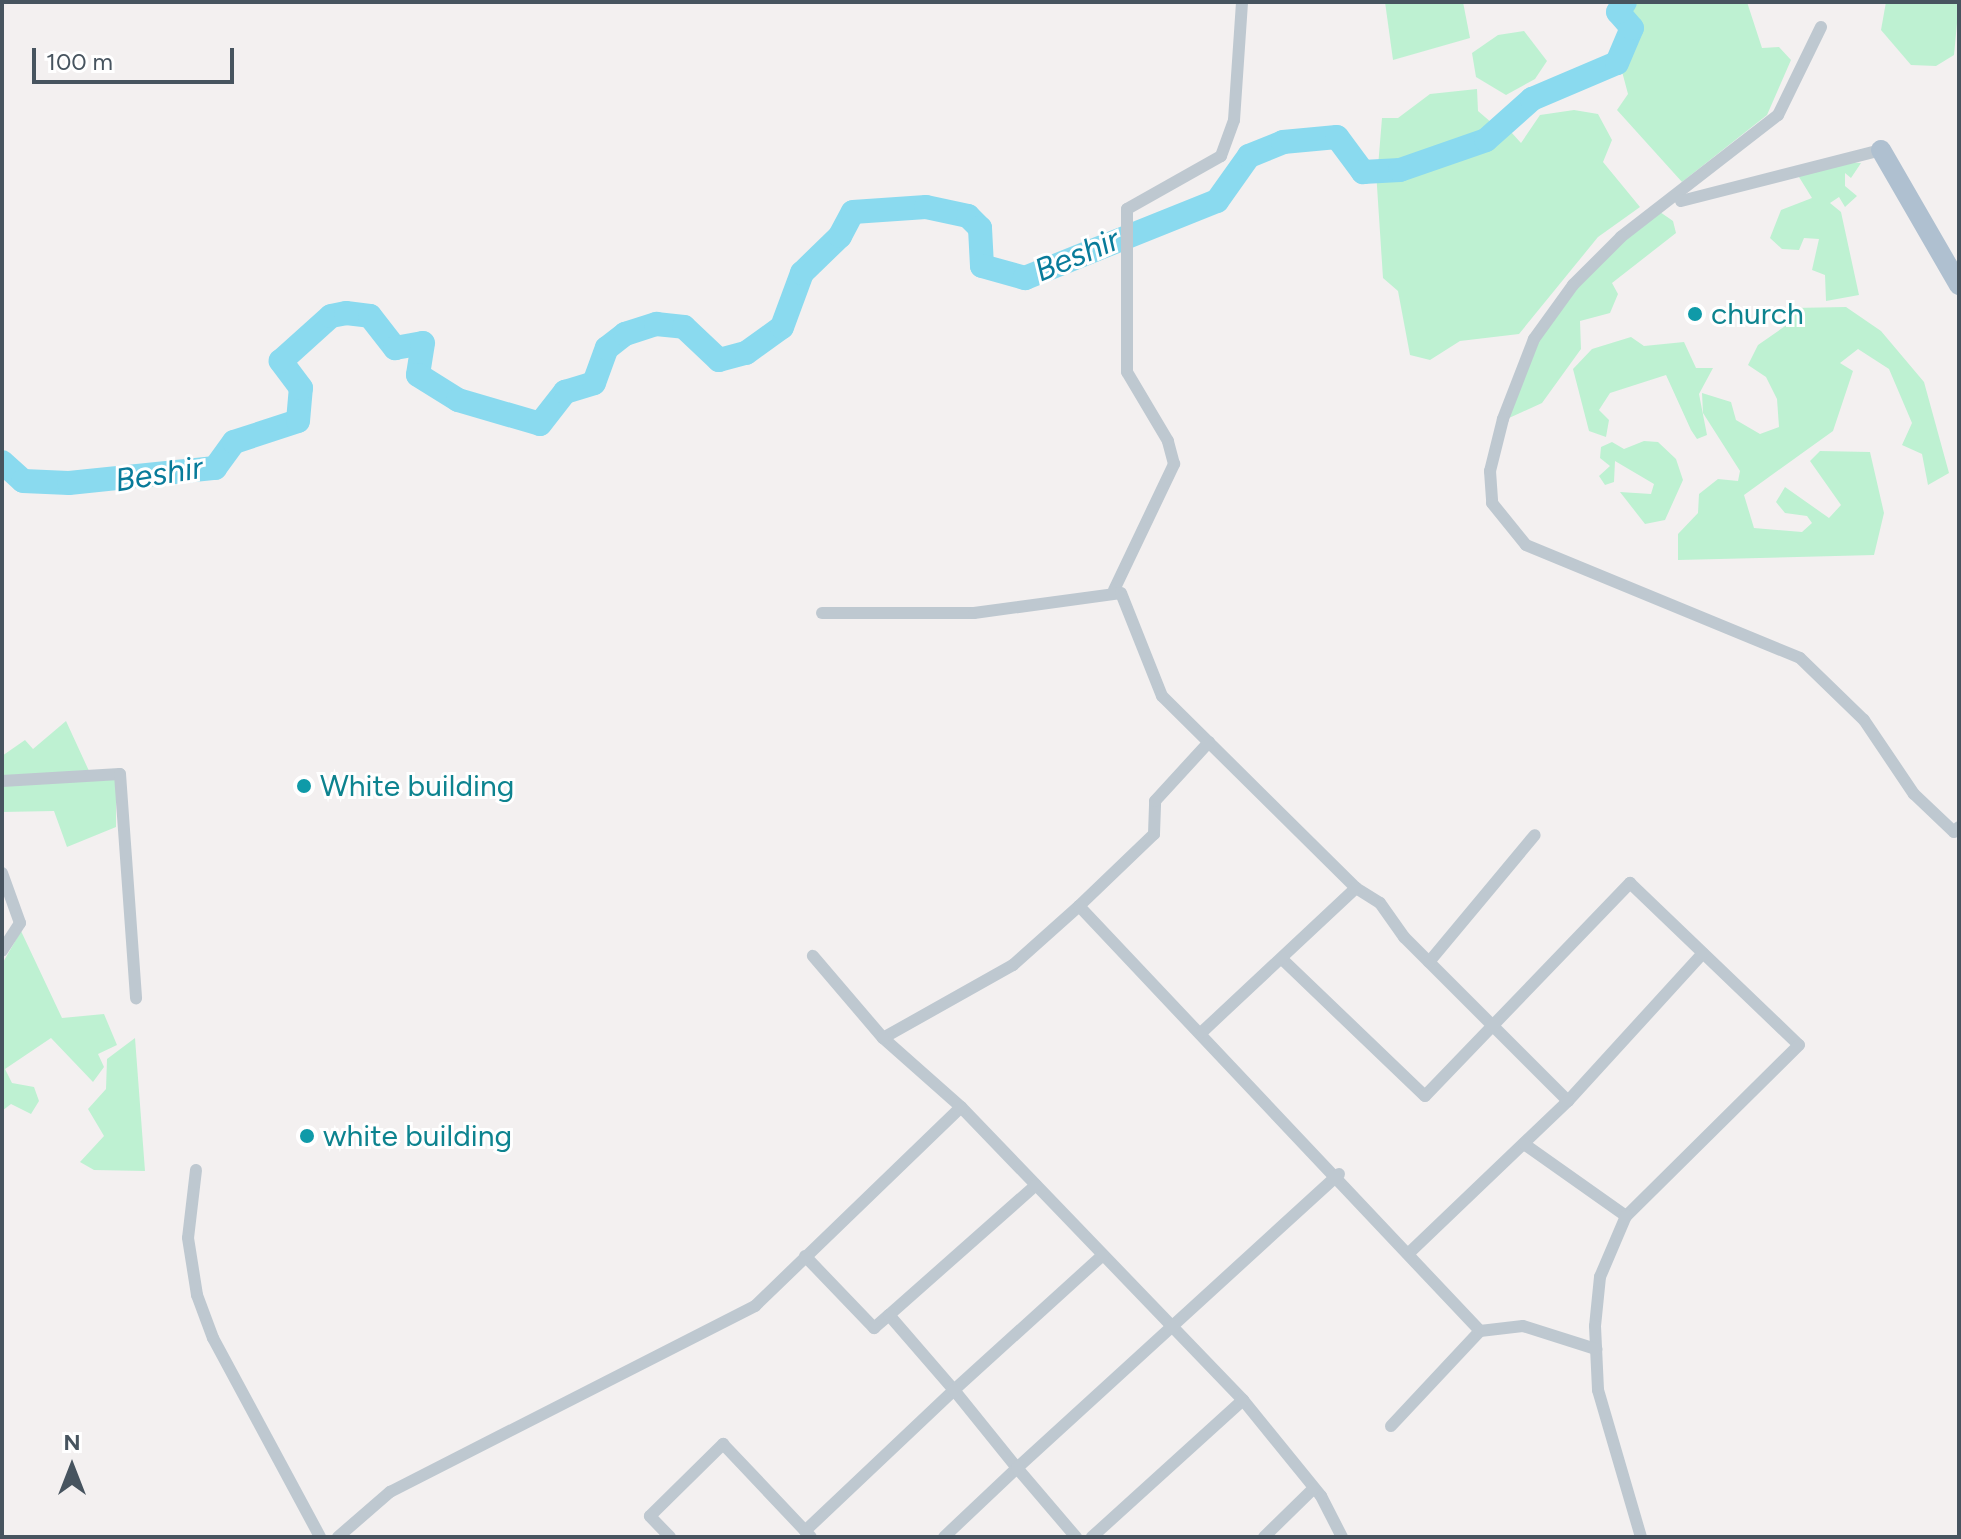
<!DOCTYPE html>
<html>
<head>
<meta charset="utf-8">
<style>
	body { margin:0 }
	#map { position:relative; width:1961px; height:1539px; overflow:hidden; background:#f3f0f0; font-family:Figtree,sans-serif }
	div>[style] { position:absolute }
	.green>* { inset:0; background:#bef1d2 }
	.river>* { height:24px; margin:-12px; padding:0 12px; transform-origin:12px; border-radius:12px; background:#8adaef }
	.street>* { height:12px; margin:-6px; padding:0 6px; transform-origin:6px; border-radius:6px; background:#bec8d0 }
	.primary>* { height:20px; margin:-10px; padding:0 10px; transform-origin:10px; border-radius:10px; background:#afc0d0 }
	.dots>* { width:22px; height:22px; translate:-50% -50%; box-sizing:border-box; border:4px solid #fff; border-radius:50% }
	span { translate:-50% -50%; white-space:nowrap; text-align:center; line-height:1.15; -webkit-text-stroke:6px #fff; paint-order:stroke }
	.culture-label { font-size:30px; color:#0d838f }
	.left { translate:0 -50%; text-align:left }
	.water-label { font-size:32px; color:#087b9a; font-style:italic }
	.frame { position:absolute; inset:0; border:4px solid #47545f; pointer-events:none }
	.north { position:absolute; left:32px; top:1427px; width:80px; height:80px; -webkit-text-stroke:6px #fff; paint-order:stroke; rotate:0deg; font-size:22px; font-weight:700; line-height:32px; text-align:center; color:#47545f }
	.north::after { content:''; display:block; margin:auto; width:28px; height:36px; background:#47545f; clip-path:polygon(50% 0,100% 100%,50% 72%,0 100%) }
	.scale { position:absolute; left:32px; top:48px; width:202px; height:36px; box-sizing:border-box; border:4px solid #47545f; border-top:0; padding-left:10px; font-size:24px; line-height:28px; white-space:nowrap; color:#47545f; -webkit-text-stroke:6px #fff; paint-order:stroke }
</style>
</head>
<body>
<div id="map">
	<div class="green">
		<div style="clip-path:polygon(1385px 2px,1463px 2px,1470px 38px,1393px 60px)"></div>
		<div style="clip-path:polygon(1628px 2px,1747px 2px,1762px 48px,1779px 47px,1791px 60px,1767px 115px,1682px 182px,1617px 110px,1628px 94px,1620px 64px,1634px 28px,1621px 12px)"></div>
		<div style="clip-path:polygon(1886px 2px,1959px 2px,1954px 55px,1936px 66px,1911px 65px,1881px 30px)"></div>
		<div style="clip-path:polygon(1524px 31px,1547px 61px,1535px 79px,1506px 95px,1476px 77px,1472px 53px,1498px 35px)"></div>
		<div style="clip-path:polygon(1477px 89px,1478px 111px,1499px 129px,1411px 164px,1378px 167px,1382px 118px,1398px 118px,1430px 94px)"></div>
		<div style="clip-path:polygon(1574px 110px,1598px 114px,1612px 140px,1603px 162px,1640px 207px,1598px 237px,1519px 334px,1460px 341px,1430px 360px,1410px 355px,1398px 291px,1383px 278px,1376px 171px,1402px 174px,1511px 132px,1521px 143px,1540px 115px)"></div>
		<div style="clip-path:polygon(1845px 162px,1861px 163px,1851px 178px,1845px 173px,1845px 186px,1857px 196px,1845px 207px,1839px 197px,1830px 203px,1841px 212px,1859px 295px,1826px 301px,1825px 275px,1812px 270px,1819px 239px,1804px 238px,1799px 250px,1782px 249px,1770px 238px,1781px 210px,1812px 198px,1799px 177px,1804px 171px)"></div>
		<div style="clip-path:polygon(1660px 212px,1673px 221px,1676px 233px,1612px 283px,1618px 294px,1610px 313px,1580px 321px,1581px 349px,1542px 403px,1509px 418px,1528px 361px,1557px 310px,1609px 253px)"></div>
		<div style="clip-path:polygon(1846px 307px,1881px 331px,1924px 382px,1949px 473px,1928px 485px,1922px 454px,1902px 445px,1912px 423px,1889px 369px,1858px 349px,1840px 363px,1853px 371px,1833px 431px,1744px 495px,1754px 528px,1802px 532px,1812px 523px,1807px 516px,1785px 513px,1776px 502px,1785px 487px,1829px 518px,1841px 505px,1810px 461px,1820px 451px,1870px 452px,1884px 513px,1874px 555px,1678px 560px,1678px 534px,1698px 513px,1699px 494px,1718px 479px,1738px 481px,1740px 471px,1703px 413px,1702px 393px,1731px 402px,1736px 420px,1760px 434px,1779px 427px,1777px 399px,1766px 377px,1748px 365px,1758px 345px,1791px 322px,1793px 308px)"></div>
		<div style="clip-path:polygon(1631px 337px,1644px 346px,1684px 342px,1696px 368px,1713px 368px,1699px 394px,1707px 435px,1697px 439px,1691px 430px,1666px 375px,1610px 393px,1599px 410px,1609px 420px,1606px 437px,1589px 431px,1573px 369px,1592px 349px)"></div>
		<div style="clip-path:polygon(1644px 441px,1658px 442px,1676px 459px,1683px 480px,1665px 520px,1645px 524px,1620px 492px,1651px 494px,1654px 484px,1615px 461px,1614px 482px,1605px 485px,1599px 476px,1610px 466px,1600px 458px,1601px 447px,1612px 442px,1624px 449px)"></div>
		<div style="clip-path:polygon(66px 721px,89px 771px,2px 776px,2px 756px,25px 740px,33px 749px)"></div>
		<div style="clip-path:polygon(116px 777px,116px 827px,67px 847px,54px 811px,2px 812px,2px 784px)"></div>
		<div style="clip-path:polygon(21px 931px,62px 1018px,104px 1014px,117px 1045px,98px 1054px,104px 1067px,93px 1082px,51px 1038px,5px 1069px,12px 1083px,34px 1087px,39px 1101px,31px 1114px,11px 1104px,2px 1111px,2px 964px)"></div>
		<div style="clip-path:polygon(135px 1038px,145px 1171px,94px 1170px,80px 1162px,104px 1136px,88px 1109px,106px 1089px,107px 1059px)"></div>
	</div>
	<div class="river">
		<div style="left:2px;top:462px;width:28px;rotate:42deg"></div>
		<div style="left:23px;top:481px;width:46px;rotate:2.5deg"></div>
		<div style="left:69px;top:483px;width:147px;rotate:-5.9deg"></div>
		<div style="left:215px;top:468px;width:32px;rotate:-54deg"></div>
		<div style="left:234px;top:442px;width:67px;rotate:-18.2deg"></div>
		<div style="left:298px;top:421px;width:33px;rotate:-85deg"></div>
		<div style="left:301px;top:388px;width:34px;rotate:-127deg"></div>
		<div style="left:281px;top:361px;width:67px;rotate:-42deg"></div>
		<div style="left:331px;top:316px;width:15px;rotate:-11deg"></div>
		<div style="left:346px;top:313px;width:24px;rotate:7deg"></div>
		<div style="left:370px;top:316px;width:41px;rotate:52deg"></div>
		<div style="left:395px;top:348px;width:28px;rotate:-10deg"></div>
		<div style="left:423px;top:343px;width:32px;rotate:99deg"></div>
		<div style="left:418px;top:375px;width:47px;rotate:32deg"></div>
		<div style="left:458px;top:400px;width:85px;rotate:16.3deg"></div>
		<div style="left:540px;top:424px;width:41px;rotate:-52deg"></div>
		<div style="left:565px;top:392px;width:30px;rotate:-17deg"></div>
		<div style="left:594px;top:383px;width:37px;rotate:-70deg"></div>
		<div style="left:607px;top:348px;width:23px;rotate:-38deg"></div>
		<div style="left:625px;top:334px;width:33px;rotate:-18deg"></div>
		<div style="left:656px;top:324px;width:28px;rotate:6deg"></div>
		<div style="left:684px;top:327px;width:48px;rotate:43.3deg"></div>
		<div style="left:719px;top:360px;width:28px;rotate:-15deg"></div>
		<div style="left:746px;top:353px;width:44px;rotate:-35.8deg"></div>
		<div style="left:782px;top:327px;width:58px;rotate:-69.7deg"></div>
		<div style="left:802px;top:273px;width:53px;rotate:-44.2deg"></div>
		<div style="left:840px;top:236px;width:27px;rotate:-62deg"></div>
		<div style="left:853px;top:212px;width:73px;rotate:-3.9deg"></div>
		<div style="left:926px;top:207px;width:43px;rotate:12.1deg"></div>
		<div style="left:968px;top:216px;width:17px;rotate:45deg"></div>
		<div style="left:980px;top:228px;width:38px;rotate:87deg"></div>
		<div style="left:982px;top:266px;width:45px;rotate:15.6deg"></div>
		<div style="left:1025px;top:278px;width:207px;rotate:-21.9deg"></div>
		<div style="left:1217px;top:201px;width:55px;rotate:-54.6deg"></div>
		<div style="left:1249px;top:156px;width:37px;rotate:-22deg"></div>
		<div style="left:1283px;top:142px;width:54px;rotate:-5.3deg"></div>
		<div style="left:1337px;top:137px;width:44px;rotate:53.4deg"></div>
		<div style="left:1363px;top:172px;width:37px;rotate:-3deg"></div>
		<div style="left:1400px;top:170px;width:91px;rotate:-19.2deg"></div>
		<div style="left:1486px;top:140px;width:62px;rotate:-41.7deg"></div>
		<div style="left:1532px;top:99px;width:92px;rotate:-23deg"></div>
		<div style="left:1617px;top:63px;width:38px;rotate:-67deg"></div>
		<div style="left:1632px;top:28px;width:21px;rotate:-131deg"></div>
		<div style="left:1618px;top:12px;width:12px;rotate:-55deg"></div>
	</div>
	<div class="street">
		<div style="left:1821px;top:27px;width:98px;rotate:116deg"></div>
		<div style="left:1778px;top:115px;width:199px;rotate:142.2deg"></div>
		<div style="left:1621px;top:237px;width:68px;rotate:135deg"></div>
		<div style="left:1573px;top:285px;width:67px;rotate:125.8deg"></div>
		<div style="left:1534px;top:339px;width:86px;rotate:111.2deg"></div>
		<div style="left:1503px;top:419px;width:54px;rotate:104deg"></div>
		<div style="left:1490px;top:471px;width:32px;rotate:86deg"></div>
		<div style="left:1492px;top:503px;width:54px;rotate:51deg"></div>
		<div style="left:1526px;top:545px;width:296px;rotate:22.4deg"></div>
		<div style="left:1800px;top:658px;width:89px;rotate:44.1deg"></div>
		<div style="left:1864px;top:720px;width:89px;rotate:56deg"></div>
		<div style="left:1914px;top:794px;width:55px;rotate:43.5deg"></div>
		<div style="left:1954px;top:832px;width:7px;rotate:-45deg"></div>
		<div style="left:1681px;top:201px;width:206px;rotate:-14.3deg"></div>
		<div style="left:1114px;top:590px;width:140px;rotate:-64.5deg"></div>
		<div style="left:1174px;top:464px;width:24px;rotate:-105deg"></div>
		<div style="left:1168px;top:441px;width:80px;rotate:-120.7deg"></div>
		<div style="left:1127px;top:372px;width:163px;rotate:-90deg"></div>
		<div style="left:1127px;top:209px;width:108px;rotate:-29.4deg"></div>
		<div style="left:1221px;top:156px;width:38px;rotate:-70deg"></div>
		<div style="left:1234px;top:120px;width:118px;rotate:-86.1deg"></div>
		<div style="left:822px;top:613px;width:152px"></div>
		<div style="left:974px;top:613px;width:148px;rotate:-7.7deg"></div>
		<div style="left:1121px;top:593px;width:111px;rotate:68.3deg"></div>
		<div style="left:1162px;top:696px;width:273px;rotate:44.7deg"></div>
		<div style="left:1356px;top:888px;width:28px;rotate:32deg"></div>
		<div style="left:1380px;top:903px;width:42px;rotate:54.8deg"></div>
		<div style="left:1404px;top:937px;width:232px;rotate:45deg"></div>
		<div style="left:1568px;top:1101px;width:219px;rotate:136.3deg"></div>
		<div style="left:2px;top:781px;width:118px;rotate:-3.4deg"></div>
		<div style="left:120px;top:774px;width:225px;rotate:85.9deg"></div>
		<div style="left:2px;top:873px;width:53px;rotate:70.2deg"></div>
		<div style="left:20px;top:923px;width:33px;rotate:123deg"></div>
		<div style="left:1079px;top:906px;width:584px;rotate:46.66deg"></div>
		<div style="left:1282px;top:959px;width:198px;rotate:43.8deg"></div>
		<div style="left:1425px;top:1096px;width:296px;rotate:-46.1deg"></div>
		<div style="left:1630px;top:883px;width:234px;rotate:43.8deg"></div>
		<div style="left:1799px;top:1045px;width:243px;rotate:135.3deg"></div>
		<div style="left:1429px;top:962px;width:165px;rotate:-50.2deg"></div>
		<div style="left:1202px;top:1032px;width:211px;rotate:-43.1deg"></div>
		<div style="left:883px;top:1038px;width:149px;rotate:-29.3deg"></div>
		<div style="left:1013px;top:965px;width:89px;rotate:-41.8deg"></div>
		<div style="left:1079px;top:906px;width:104px;rotate:-43.8deg"></div>
		<div style="left:1154px;top:834px;width:33px;rotate:-88deg"></div>
		<div style="left:1155px;top:801px;width:80px;rotate:-47.5deg"></div>
		<div style="left:1568px;top:1101px;width:200px;rotate:-47.6deg"></div>
		<div style="left:961px;top:1107px;width:407px;rotate:46.1deg"></div>
		<div style="left:1243px;top:1400px;width:204px;rotate:137.8deg"></div>
		<div style="left:1524px;top:1144px;width:125px;rotate:35.2deg"></div>
		<div style="left:1626px;top:1216px;width:66px;rotate:113.1deg"></div>
		<div style="left:1600px;top:1277px;width:49px;rotate:95.8deg"></div>
		<div style="left:1595px;top:1326px;width:64px;rotate:87.3deg"></div>
		<div style="left:1598px;top:1390px;width:153px;rotate:73.7deg"></div>
		<div style="left:196px;top:1170px;width:68px;rotate:96.7deg"></div>
		<div style="left:188px;top:1238px;width:58px;rotate:81deg"></div>
		<div style="left:197px;top:1295px;width:46px;rotate:69.6deg"></div>
		<div style="left:213px;top:1338px;width:226px;rotate:61.7deg"></div>
		<div style="left:805px;top:1256px;width:100px;rotate:46.2deg"></div>
		<div style="left:874px;top:1328px;width:20px;rotate:-41deg"></div>
		<div style="left:889px;top:1315px;width:99px;rotate:49.1deg"></div>
		<div style="left:954px;top:1390px;width:201px;rotate:-42.2deg"></div>
		<div style="left:889px;top:1315px;width:196px;rotate:-41.5deg"></div>
		<div style="left:1243px;top:1400px;width:124px;rotate:50.9deg"></div>
		<div style="left:1321px;top:1496px;width:46px;rotate:62.9deg"></div>
		<div style="left:1391px;top:1426px;width:130px;rotate:-46.9deg"></div>
		<div style="left:1480px;top:1331px;width:43px;rotate:-6.6deg"></div>
		<div style="left:1523px;top:1326px;width:77px;rotate:17.5deg"></div>
		<div style="left:805px;top:1531px;width:205px;rotate:-43.4deg"></div>
		<div style="left:954px;top:1390px;width:100px;rotate:51.1deg"></div>
		<div style="left:1017px;top:1468px;width:436px;rotate:-42.4deg"></div>
		<div style="left:338px;top:1537px;width:69px;rotate:-40.9deg"></div>
		<div style="left:390px;top:1492px;width:410px;rotate:-27deg"></div>
		<div style="left:755px;top:1306px;width:286px;rotate:-44deg"></div>
		<div style="left:961px;top:1107px;width:104px;rotate:-138.5deg"></div>
		<div style="left:883px;top:1038px;width:108px;rotate:-130.5deg"></div>
		<div style="left:670px;top:1537px;width:29px;rotate:-134deg"></div>
		<div style="left:650px;top:1516px;width:103px;rotate:-44.6deg"></div>
		<div style="left:723px;top:1444px;width:128px;rotate:46.6deg"></div>
		<div style="left:944px;top:1537px;width:100px;rotate:-43.4deg"></div>
		<div style="left:1017px;top:1468px;width:91px;rotate:49.5deg"></div>
		<div style="left:1264px;top:1537px;width:69px;rotate:-44.4deg"></div>
	</div>
	<div class="primary">
		<div style="left:1881px;top:150px;width:156px;rotate:60deg"></div>
	</div>
	<div class="dots">
		<div style="left:1695px;top:314px;background:#0f9aa8"></div>
		<div style="left:304px;top:786px;background:#0f9aa8"></div>
		<div style="left:307px;top:1136px;background:#0f9aa8"></div>
	</div>
	<div class="culture-label">
		<span class="left" style="left:1711px;top:314px">church</span>
		<span class="left" style="left:320px;top:786px">White building</span>
		<span class="left" style="left:323px;top:1136px">white building</span>
	</div>
	<div class="water-label">
		<span style="left:1077px;top:255px;rotate:-23deg">Beshir</span>
		<span style="left:159px;top:474px;rotate:-9deg">Beshir</span>
	</div>
	<div class="frame"></div>
	<div class="north">N</div>
	<div class="scale">100 m</div>
</div>
</body>
</html>
